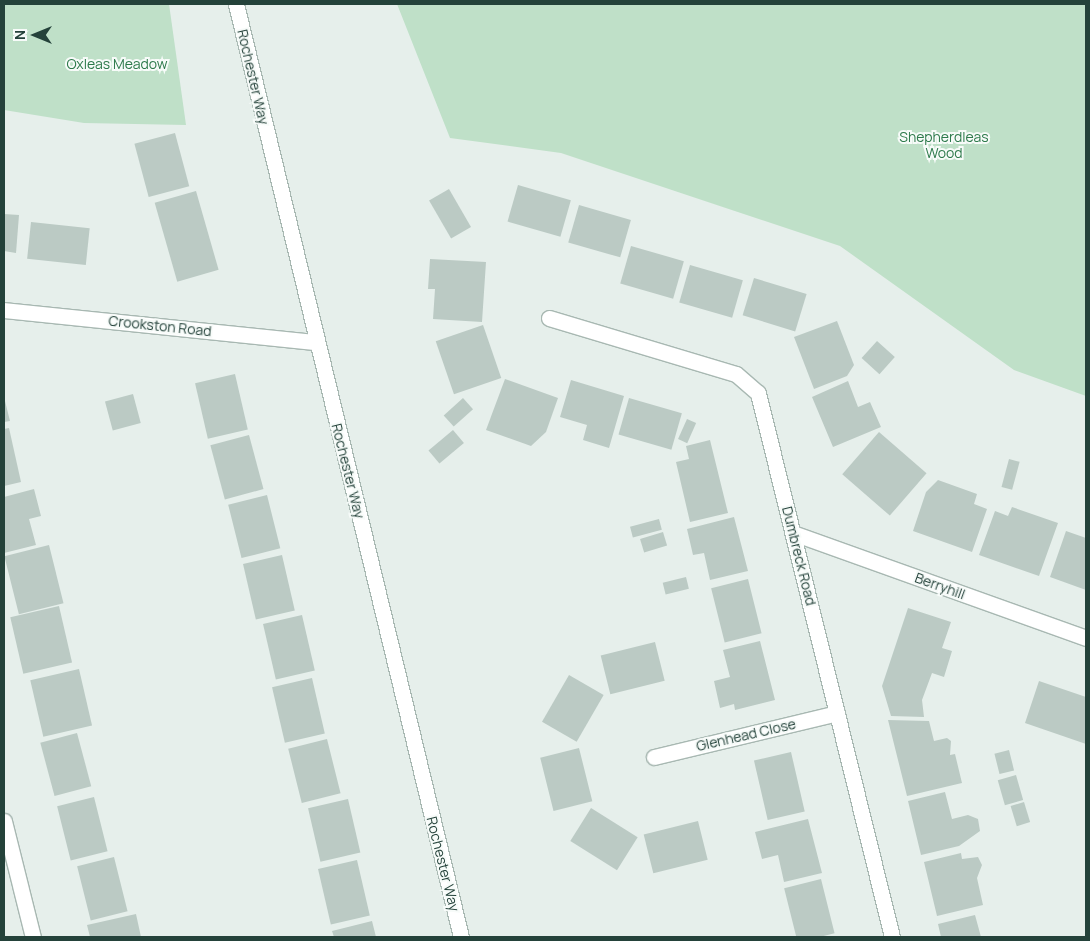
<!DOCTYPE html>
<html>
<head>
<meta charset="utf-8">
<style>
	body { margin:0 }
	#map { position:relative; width:1090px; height:941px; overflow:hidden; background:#e6efeb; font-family:Manrope,sans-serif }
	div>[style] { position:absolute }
	.green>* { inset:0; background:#bfe0c8 }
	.building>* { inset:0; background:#bbcac4; transform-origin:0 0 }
	.roads { filter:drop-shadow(1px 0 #a8b8b2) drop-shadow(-1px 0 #a8b8b2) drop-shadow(0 1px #a8b8b2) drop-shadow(0 -1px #a8b8b2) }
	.minor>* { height:15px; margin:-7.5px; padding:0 7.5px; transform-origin:7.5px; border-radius:7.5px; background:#fff }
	span { translate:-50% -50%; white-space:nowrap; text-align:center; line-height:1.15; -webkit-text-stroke:4px #f7fbf9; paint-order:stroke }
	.park-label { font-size:14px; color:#2d7a4b }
	.street-label { font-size:14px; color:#24423a }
	.frame { position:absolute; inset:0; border:5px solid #24423a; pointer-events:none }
	.north { position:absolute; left:10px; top:10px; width:50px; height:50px; -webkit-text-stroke:4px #f7fbf9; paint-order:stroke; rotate:270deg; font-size:14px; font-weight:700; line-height:20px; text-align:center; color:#24423a }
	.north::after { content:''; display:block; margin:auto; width:18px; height:22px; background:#24423a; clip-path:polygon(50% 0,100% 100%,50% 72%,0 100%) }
</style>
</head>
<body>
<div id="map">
	<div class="green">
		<div style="clip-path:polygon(4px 4px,169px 4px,186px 125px,84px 123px,4px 110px)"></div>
		<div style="clip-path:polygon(397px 4px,1086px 4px,1086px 396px,1014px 370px,840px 246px,561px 153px,450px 138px)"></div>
	</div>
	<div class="building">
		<div style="left:175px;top:133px;width:55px;height:42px;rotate:75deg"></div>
		<div style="left:518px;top:185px;width:55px;height:38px;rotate:16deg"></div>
		<div style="left:449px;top:189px;width:44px;height:23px;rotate:60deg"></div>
		<div style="left:196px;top:191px;width:82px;height:43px;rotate:74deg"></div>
		<div style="left:579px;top:205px;width:54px;height:39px;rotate:16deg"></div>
		<div style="clip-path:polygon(4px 214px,19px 215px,16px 253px,4px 251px)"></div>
		<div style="left:31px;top:222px;width:59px;height:37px;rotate:6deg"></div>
		<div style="left:631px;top:246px;width:55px;height:39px;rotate:16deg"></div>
		<div style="clip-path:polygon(430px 259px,486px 262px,482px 322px,433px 319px,435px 289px,428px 289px)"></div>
		<div style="left:690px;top:265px;width:55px;height:39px;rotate:16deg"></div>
		<div style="left:754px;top:278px;width:55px;height:39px;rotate:17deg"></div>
		<div style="clip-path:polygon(837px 321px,854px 365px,847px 376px,814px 389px,794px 337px)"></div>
		<div style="left:483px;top:325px;width:56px;height:50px;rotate:71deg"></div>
		<div style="left:877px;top:341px;width:24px;height:23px;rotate:42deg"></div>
		<div style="left:235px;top:374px;width:57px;height:41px;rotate:77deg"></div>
		<div style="clip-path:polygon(505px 379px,558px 398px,546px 432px,531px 446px,486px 430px)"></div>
		<div style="clip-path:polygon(571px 380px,624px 396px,609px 448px,583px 440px,587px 425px,560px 417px)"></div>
		<div style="clip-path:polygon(848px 381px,858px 407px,870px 402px,881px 427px,833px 447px,812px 397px)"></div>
		<div style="left:133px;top:394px;width:30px;height:29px;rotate:75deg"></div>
		<div style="clip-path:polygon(4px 397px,10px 421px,4px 422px)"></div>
		<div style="left:463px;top:398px;width:15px;height:26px;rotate:48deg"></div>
		<div style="left:629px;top:398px;width:55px;height:38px;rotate:16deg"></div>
		<div style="left:687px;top:419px;width:10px;height:22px;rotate:24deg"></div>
		<div style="clip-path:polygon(9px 428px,21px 482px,4px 486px,4px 429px)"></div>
		<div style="left:453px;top:430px;width:17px;height:32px;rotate:50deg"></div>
		<div style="left:879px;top:432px;width:63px;height:56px;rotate:41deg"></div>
		<div style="left:249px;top:435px;width:56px;height:40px;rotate:75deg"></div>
		<div style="clip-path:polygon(710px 440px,728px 513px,690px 522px,676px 462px,689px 459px,686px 446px)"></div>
		<div style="left:1009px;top:459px;width:11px;height:29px;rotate:15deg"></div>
		<div style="clip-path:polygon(938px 480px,977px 494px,974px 504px,987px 509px,972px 552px,913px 531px,926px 492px)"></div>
		<div style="clip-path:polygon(34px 489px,41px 516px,29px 519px,36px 545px,4px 553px,4px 497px)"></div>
		<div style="left:267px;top:495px;width:55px;height:40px;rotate:76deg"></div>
		<div style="clip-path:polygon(1012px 507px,1058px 523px,1039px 576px,979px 555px,995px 511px,1008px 516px)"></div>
		<div style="clip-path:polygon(734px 517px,748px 571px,710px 580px,704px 553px,693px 555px,687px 529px)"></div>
		<div style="left:659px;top:519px;width:11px;height:30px;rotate:75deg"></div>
		<div style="clip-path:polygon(1066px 531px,1086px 538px,1086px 590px,1050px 577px)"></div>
		<div style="left:663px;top:532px;width:14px;height:24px;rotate:73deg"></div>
		<div style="left:49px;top:545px;width:60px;height:46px;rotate:76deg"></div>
		<div style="left:282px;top:555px;width:57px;height:40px;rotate:77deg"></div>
		<div style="left:686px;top:577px;width:12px;height:24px;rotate:76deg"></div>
		<div style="left:748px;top:579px;width:56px;height:38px;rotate:76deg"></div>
		<div style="left:59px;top:606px;width:58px;height:50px;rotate:77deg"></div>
		<div style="clip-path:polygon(908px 608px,951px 622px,942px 648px,952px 651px,944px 677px,932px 673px,922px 700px,924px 717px,891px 716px,882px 686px)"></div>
		<div style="left:302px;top:615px;width:57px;height:40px;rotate:77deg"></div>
		<div style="clip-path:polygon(760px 641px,775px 700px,735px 710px,734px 704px,720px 708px,714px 681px,730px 677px,723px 650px)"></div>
		<div style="left:655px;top:642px;width:40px;height:56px;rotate:76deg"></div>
		<div style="left:79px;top:669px;width:58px;height:50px;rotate:77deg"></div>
		<div style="left:569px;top:675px;width:40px;height:54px;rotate:30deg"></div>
		<div style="left:312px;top:678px;width:57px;height:41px;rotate:77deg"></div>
		<div style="clip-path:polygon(1039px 681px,1086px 697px,1086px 744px,1025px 723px)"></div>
		<div style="clip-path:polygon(888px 720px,929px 721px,934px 741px,947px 738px,951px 741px,950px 755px,955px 754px,962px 783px,907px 796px)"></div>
		<div style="left:77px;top:733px;width:55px;height:38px;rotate:75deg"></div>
		<div style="left:327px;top:739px;width:56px;height:40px;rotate:76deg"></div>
		<div style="left:579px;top:748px;width:55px;height:40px;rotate:76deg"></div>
		<div style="left:1009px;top:750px;width:21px;height:15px;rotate:76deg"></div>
		<div style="left:791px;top:752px;width:61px;height:38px;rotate:77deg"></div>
		<div style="left:1016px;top:775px;width:26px;height:19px;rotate:74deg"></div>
		<div style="clip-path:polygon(945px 792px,952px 819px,968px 815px,978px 819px,980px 831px,959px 846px,921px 855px,908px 801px)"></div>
		<div style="left:94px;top:797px;width:56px;height:38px;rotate:76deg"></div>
		<div style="left:348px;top:799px;width:55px;height:41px;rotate:77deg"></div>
		<div style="left:1024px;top:802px;width:21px;height:14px;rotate:73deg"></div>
		<div style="left:591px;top:808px;width:55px;height:39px;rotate:32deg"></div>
		<div style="clip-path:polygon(808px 819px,822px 873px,784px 882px,778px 855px,762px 859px,755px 832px)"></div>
		<div style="left:698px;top:821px;width:40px;height:56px;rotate:76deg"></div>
		<div style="clip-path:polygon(961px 853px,962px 859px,978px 857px,982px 865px,977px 878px,983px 905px,937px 916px,924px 862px)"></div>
		<div style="left:114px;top:857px;width:56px;height:38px;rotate:76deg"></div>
		<div style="left:357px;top:860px;width:57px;height:40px;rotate:77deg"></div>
		<div style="left:821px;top:879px;width:56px;height:38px;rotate:76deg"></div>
		<div style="clip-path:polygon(136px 914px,141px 937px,90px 937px,87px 925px)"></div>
		<div style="clip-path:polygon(975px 915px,981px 937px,941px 937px,938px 924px)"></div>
		<div style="clip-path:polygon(372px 921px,376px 937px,334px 937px,332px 931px)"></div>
	</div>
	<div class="roads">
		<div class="minor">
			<div style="left:236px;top:4px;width:960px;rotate:76.44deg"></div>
			<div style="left:4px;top:310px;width:314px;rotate:5.9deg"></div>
			<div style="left:549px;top:318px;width:195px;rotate:16.7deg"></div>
			<div style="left:736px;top:374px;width:29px;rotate:41deg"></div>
			<div style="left:758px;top:393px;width:560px;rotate:76.16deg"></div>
			<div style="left:793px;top:533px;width:311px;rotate:19.7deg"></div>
			<div style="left:654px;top:757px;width:188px;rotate:-13.5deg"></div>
			<div style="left:4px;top:821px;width:120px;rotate:76deg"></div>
		</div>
	</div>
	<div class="park-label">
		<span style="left:117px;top:64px">Oxleas Meadow</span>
		<span style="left:944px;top:145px">Shepherdleas<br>Wood</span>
	</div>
	<div class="street-label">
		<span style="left:253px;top:77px;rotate:77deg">Rochester Way</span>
		<span style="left:160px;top:326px;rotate:6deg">Crookston Road</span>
		<span style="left:348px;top:471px;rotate:76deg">Rochester Way</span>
		<span style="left:799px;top:556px;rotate:76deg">Dumbreck Road</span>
		<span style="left:940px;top:586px;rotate:20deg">Berryhill</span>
		<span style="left:746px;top:735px;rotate:-13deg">Glenhead Close</span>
		<span style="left:443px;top:864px;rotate:76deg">Rochester Way</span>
	</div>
	<div class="frame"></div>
	<div class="north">N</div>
</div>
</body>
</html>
